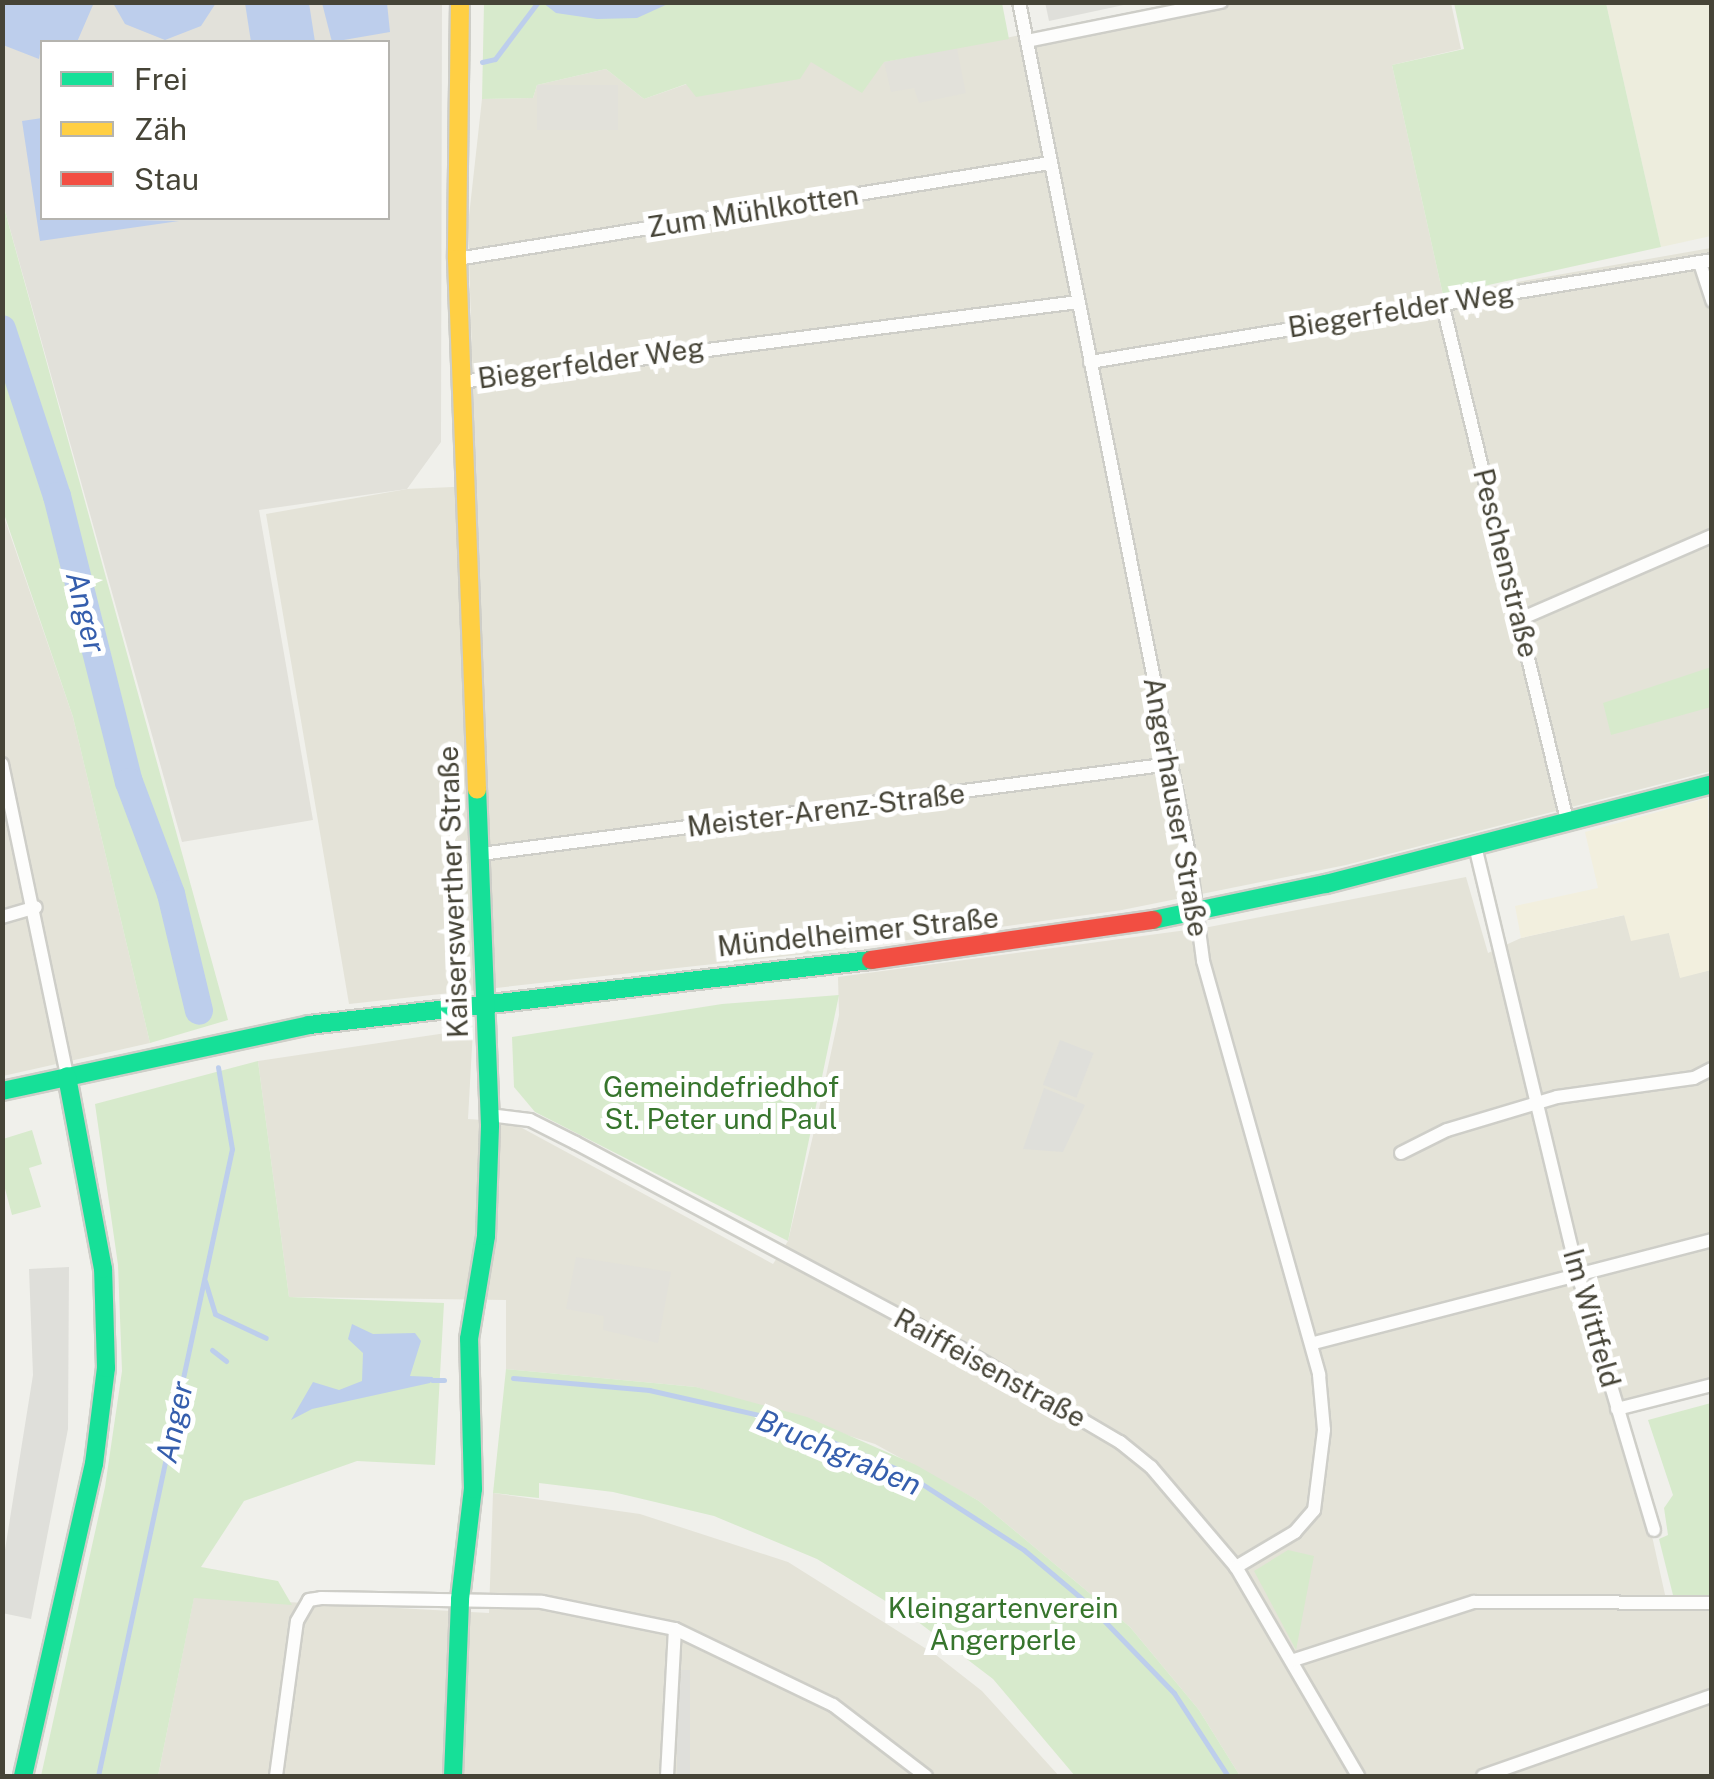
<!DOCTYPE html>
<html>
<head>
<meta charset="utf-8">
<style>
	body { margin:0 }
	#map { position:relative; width:1714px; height:1779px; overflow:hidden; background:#f0f0eb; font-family:"Public Sans",sans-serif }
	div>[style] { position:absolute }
	.residential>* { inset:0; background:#e4e3d8 }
	.commercial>* { inset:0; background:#f2efde }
	.industrial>* { inset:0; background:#e2e1da; transform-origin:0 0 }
	.education>* { inset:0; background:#ededdd }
	.green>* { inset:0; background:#d7eacc }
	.parking>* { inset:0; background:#dfdfda; transform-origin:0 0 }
	.water>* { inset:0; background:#bdceec }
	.stream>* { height:5px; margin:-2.5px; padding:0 2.5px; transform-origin:2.5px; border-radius:2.5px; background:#bdceec }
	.river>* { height:28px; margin:-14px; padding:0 14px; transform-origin:14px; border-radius:14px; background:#bdceec }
	.roads { filter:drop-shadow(2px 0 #cecec8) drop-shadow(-2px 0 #cecec8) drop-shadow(0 2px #cecec8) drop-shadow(0 -2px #cecec8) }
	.street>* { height:12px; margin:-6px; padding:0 6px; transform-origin:6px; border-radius:6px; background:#fdfdfc }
	.fast>* { height:18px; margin:-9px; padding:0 9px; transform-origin:9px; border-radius:9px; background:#16e098 }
	.slow>* { height:18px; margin:-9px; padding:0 9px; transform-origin:9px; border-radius:9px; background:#ffcf43 }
	.jam>* { height:18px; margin:-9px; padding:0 9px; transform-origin:9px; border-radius:9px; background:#f24e42 }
	span { translate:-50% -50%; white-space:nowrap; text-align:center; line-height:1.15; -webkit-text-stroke:10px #fff; paint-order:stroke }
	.street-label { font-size:28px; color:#464437 }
	.park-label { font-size:28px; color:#37752d }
	.water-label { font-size:30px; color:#355ead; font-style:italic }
	.frame { position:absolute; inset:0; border:5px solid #464437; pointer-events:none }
	.legend { position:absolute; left:40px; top:40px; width:350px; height:180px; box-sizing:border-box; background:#fff; border:2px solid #b5b4af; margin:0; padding:12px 18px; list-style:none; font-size:30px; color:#464437 }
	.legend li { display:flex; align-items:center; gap:20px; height:50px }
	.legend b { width:50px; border:2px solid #b5b4af }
</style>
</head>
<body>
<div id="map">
	<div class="residential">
		<div style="clip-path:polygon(1183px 3px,1451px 3px,1461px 49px,1392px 65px,1443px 295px,1711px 248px,1711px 771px,1346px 865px,1122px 910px,815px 953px,349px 1004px,266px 514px,407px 489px,476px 486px,468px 225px,482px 99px,533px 98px,537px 85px,606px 69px,644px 99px,687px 84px,811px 62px,884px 62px)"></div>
		<div style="clip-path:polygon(2px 511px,73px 717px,150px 1043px,3px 1076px)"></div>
		<div style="clip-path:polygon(1466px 877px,1488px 953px,1521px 938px,1625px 915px,1669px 932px,1680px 977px,1711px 970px,1711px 1377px,1622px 1401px,1668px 1608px,1711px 1607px,1711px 1776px,1240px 1776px,1199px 1710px,1130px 1627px,979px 1501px,875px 1444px,696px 1387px,506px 1369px,506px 1300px,289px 1297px,258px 1061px,473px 1029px,468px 1119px,511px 1122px,773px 1264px,788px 1241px,816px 1123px,839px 1015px,838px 977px,1209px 927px)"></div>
		<div style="clip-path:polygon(493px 1493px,640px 1514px,788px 1562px,936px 1655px,982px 1691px,1059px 1776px,158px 1776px,194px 1597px,489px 1613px)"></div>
	</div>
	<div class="commercial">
		<div style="clip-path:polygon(1708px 798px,1711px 970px,1680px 978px,1669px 933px,1631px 941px,1624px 915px,1521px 938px,1515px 906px,1598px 888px,1585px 832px)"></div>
	</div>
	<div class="industrial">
		<div style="clip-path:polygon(evenodd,2px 3px,442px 3px,441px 442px,407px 489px,259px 510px,313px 820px,182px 842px,3px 204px,2px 3px,42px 42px,388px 42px,388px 218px,42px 218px,42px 42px)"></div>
		<div style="clip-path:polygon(957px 48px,966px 93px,919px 103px,914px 88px,891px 92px,884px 62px)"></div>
		<div style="left:537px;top:85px;width:81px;height:45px"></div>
		<div style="clip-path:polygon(576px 1257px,671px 1272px,658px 1343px,603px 1330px,604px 1316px,566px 1309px)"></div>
	</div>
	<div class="education">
		<div style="clip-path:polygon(1606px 3px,1711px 3px,1711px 236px,1661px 247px)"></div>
	</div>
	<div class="green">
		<div style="clip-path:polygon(484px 3px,1002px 3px,1009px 39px,884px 62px,862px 93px,811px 62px,800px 79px,696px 97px,686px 84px,644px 99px,606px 69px,537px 85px,533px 98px,482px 99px)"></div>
		<div style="clip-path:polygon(1454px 3px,1606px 3px,1661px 247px,1443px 295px,1392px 65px,1464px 49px)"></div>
		<div style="clip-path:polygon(3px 204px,228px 1020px,150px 1043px,73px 717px,3px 511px)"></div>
		<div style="clip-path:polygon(1711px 667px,1711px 707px,1611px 735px,1603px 703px)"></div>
		<div style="clip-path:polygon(839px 995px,788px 1241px,535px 1112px,514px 1087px,512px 1037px,722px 1004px)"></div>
		<div style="clip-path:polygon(258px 1061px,289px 1297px,444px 1303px,435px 1465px,357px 1461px,244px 1501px,201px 1567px,278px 1581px,292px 1605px,194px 1598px,158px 1776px,41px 1776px,105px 1487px,122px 1371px,118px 1265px,95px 1104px)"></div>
		<div style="clip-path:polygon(32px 1130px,42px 1164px,29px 1168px,41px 1207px,12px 1215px,3px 1181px,3px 1139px)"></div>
		<div style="clip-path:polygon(506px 1369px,696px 1387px,807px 1417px,916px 1465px,979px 1501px,1130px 1627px,1199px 1710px,1240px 1776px,1075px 1776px,993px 1679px,913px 1618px,817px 1559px,714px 1516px,613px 1492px,539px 1483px,539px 1498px,493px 1493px)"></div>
		<div style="clip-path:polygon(1711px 1403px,1711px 1598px,1673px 1595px,1659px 1539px,1668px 1535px,1664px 1508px,1673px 1495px,1648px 1420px)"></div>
		<div style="clip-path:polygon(1288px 1550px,1314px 1556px,1296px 1650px,1254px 1571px)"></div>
	</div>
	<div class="parking">
		<div style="clip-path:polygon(1045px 2px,1133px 2px,1133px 3px,1049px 21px)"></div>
		<div style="left:1060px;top:1040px;width:36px;height:48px;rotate:21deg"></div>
		<div style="clip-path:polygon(1044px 1088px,1085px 1105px,1063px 1152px,1023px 1149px)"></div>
		<div style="clip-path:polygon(69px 1267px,68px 1429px,31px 1619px,2px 1613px,3px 1562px,33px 1375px,29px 1269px)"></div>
		<div style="left:677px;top:1670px;width:13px;height:106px"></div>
	</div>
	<div class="water">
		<div style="clip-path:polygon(3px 2px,93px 2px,93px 5px,77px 42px,42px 42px,39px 59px,3px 45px)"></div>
		<div style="clip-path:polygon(113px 3px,113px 2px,216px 3px,201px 26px,165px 40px,125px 24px)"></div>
		<div style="clip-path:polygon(245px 3px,309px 3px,315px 42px,251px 42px)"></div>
		<div style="clip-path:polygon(322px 3px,387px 3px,390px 32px,332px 42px)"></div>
		<div style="clip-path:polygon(543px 3px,670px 3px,637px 18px,597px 19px,556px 13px)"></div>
		<div style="clip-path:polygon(42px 118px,42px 218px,179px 221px,40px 241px,22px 121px)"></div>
		<div style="clip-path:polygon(352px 1324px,373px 1334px,415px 1333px,421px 1341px,410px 1376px,433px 1377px,430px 1383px,312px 1409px,291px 1420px,313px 1382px,339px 1390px,362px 1381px,363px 1353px,348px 1339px)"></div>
	</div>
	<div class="stream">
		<div style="left:482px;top:62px;width:13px;rotate:-13deg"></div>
		<div style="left:495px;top:59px;width:71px;rotate:-53deg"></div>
		<div style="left:205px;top:1281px;width:34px;rotate:73deg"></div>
		<div style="left:215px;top:1314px;width:56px;rotate:25.2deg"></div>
		<div style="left:212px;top:1350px;width:18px;rotate:38deg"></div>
		<div style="left:513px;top:1378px;width:137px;rotate:5deg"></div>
		<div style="left:649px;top:1390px;width:131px;rotate:12.8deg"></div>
		<div style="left:777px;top:1419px;width:135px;rotate:22.6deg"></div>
		<div style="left:902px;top:1471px;width:145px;rotate:32.9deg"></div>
		<div style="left:1024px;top:1550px;width:81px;rotate:40deg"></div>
		<div style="left:1086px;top:1602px;width:127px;rotate:46deg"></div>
		<div style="left:1174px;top:1693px;width:99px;rotate:57deg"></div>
		<div style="left:432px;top:1380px;width:12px"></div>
		<div style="left:98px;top:1776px;width:641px;rotate:-77.94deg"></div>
		<div style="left:232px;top:1149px;width:83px;rotate:-99.7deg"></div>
	</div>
	<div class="river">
		<div style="left:2px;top:329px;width:176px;rotate:71.8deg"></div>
		<div style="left:57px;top:496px;width:295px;rotate:75.9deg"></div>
		<div style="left:129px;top:782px;width:120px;rotate:69.4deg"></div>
		<div style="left:171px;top:894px;width:120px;rotate:76.5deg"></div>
	</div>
	<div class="roads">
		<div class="street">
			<div style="left:1019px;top:2px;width:869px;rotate:78.72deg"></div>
			<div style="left:1189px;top:854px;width:108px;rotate:82.5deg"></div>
			<div style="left:1203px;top:961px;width:430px;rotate:74.3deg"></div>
			<div style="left:1319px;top:1375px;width:55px;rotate:84.8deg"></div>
			<div style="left:1324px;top:1430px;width:81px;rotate:97.1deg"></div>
			<div style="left:1314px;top:1510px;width:29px;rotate:131deg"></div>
			<div style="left:1295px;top:1532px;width:69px;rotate:149.3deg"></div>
			<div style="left:1027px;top:41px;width:198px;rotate:-11.4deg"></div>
			<div style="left:457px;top:259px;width:601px;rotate:-9.2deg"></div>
			<div style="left:1700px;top:263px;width:40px;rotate:72deg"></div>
			<div style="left:1442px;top:302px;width:537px;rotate:76.43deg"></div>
			<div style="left:1090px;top:362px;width:630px;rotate:-9.31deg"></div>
			<div style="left:461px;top:382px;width:622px;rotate:-7.39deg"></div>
			<div style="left:1520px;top:619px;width:209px;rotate:-23.4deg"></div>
			<div style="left:2px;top:764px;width:319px;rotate:78.2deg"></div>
			<div style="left:1475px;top:846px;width:441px;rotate:76.5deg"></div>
			<div style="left:1578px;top:1275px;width:266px;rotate:73.4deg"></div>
			<div style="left:481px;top:854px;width:695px;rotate:-7.44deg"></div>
			<div style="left:2px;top:917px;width:35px;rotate:-16deg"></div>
			<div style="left:489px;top:1115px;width:41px;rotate:7deg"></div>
			<div style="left:530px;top:1120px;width:51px;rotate:26.6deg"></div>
			<div style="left:576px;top:1143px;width:443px;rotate:28.1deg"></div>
			<div style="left:967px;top:1352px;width:178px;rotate:30.5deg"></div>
			<div style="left:1120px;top:1442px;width:40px;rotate:39deg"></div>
			<div style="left:1151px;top:1467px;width:131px;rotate:49.6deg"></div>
			<div style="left:1236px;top:1567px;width:242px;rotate:59.7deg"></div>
			<div style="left:1401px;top:1153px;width:51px;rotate:-26.6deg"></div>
			<div style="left:1447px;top:1130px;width:115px;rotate:-16.7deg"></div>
			<div style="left:1557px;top:1097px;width:138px;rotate:-7.9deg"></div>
			<div style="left:1694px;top:1078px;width:20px;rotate:-27deg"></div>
			<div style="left:1314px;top:1343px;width:411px;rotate:-14.5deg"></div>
			<div style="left:1617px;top:1409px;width:98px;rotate:-14.2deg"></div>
			<div style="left:1294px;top:1660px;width:189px;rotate:-17.9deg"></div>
			<div style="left:1474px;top:1602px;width:238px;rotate:0.2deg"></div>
			<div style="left:276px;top:1776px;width:156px;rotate:-82.3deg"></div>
			<div style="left:297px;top:1621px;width:24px;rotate:-60deg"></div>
			<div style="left:309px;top:1600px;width:12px;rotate:-9deg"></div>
			<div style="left:321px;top:1598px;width:221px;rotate:1deg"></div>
			<div style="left:542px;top:1602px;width:136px;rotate:11.5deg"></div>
			<div style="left:675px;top:1629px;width:175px;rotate:25.7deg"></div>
			<div style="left:833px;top:1705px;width:117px;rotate:37.4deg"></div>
			<div style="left:667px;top:1776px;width:147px;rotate:-86.9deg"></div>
			<div style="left:1483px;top:1776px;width:243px;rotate:-19.3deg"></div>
		</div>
		<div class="fast">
			<div style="left:1153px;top:920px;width:177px;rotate:-11.8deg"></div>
			<div style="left:1326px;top:884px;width:399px;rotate:-14.5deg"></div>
			<div style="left:2px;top:1091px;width:314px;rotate:-12.1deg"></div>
			<div style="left:309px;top:1025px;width:566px;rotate:-6.6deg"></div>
			<div style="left:23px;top:1776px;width:320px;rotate:-77.2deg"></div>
			<div style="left:94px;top:1464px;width:97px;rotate:-82.9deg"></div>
			<div style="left:106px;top:1368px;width:99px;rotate:-91.7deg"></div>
			<div style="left:103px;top:1269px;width:196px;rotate:-100.6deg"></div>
			<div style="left:453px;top:1776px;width:177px;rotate:-87.7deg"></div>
			<div style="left:460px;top:1599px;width:111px;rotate:-83.3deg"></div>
			<div style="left:473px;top:1489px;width:150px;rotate:-91.5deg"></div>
			<div style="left:469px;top:1339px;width:104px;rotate:-80.6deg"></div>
			<div style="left:486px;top:1236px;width:111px;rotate:-87.9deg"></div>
			<div style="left:490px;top:1125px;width:335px;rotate:-92.2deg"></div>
		</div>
		<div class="slow">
			<div style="left:460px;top:2px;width:257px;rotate:90.7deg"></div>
			<div style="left:457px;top:259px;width:531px;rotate:87.84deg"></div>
		</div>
		<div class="jam">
			<div style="left:871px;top:960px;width:285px;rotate:-8.1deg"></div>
		</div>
	</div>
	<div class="street-label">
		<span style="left:753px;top:211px;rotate:-9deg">Zum Mühlkotten</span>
		<span style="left:1401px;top:310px;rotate:-9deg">Biegerfelder Weg</span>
		<span style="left:591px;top:363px;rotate:-8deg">Biegerfelder Weg</span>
		<span style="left:1506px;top:563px;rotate:76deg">Peschenstraße</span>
		<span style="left:1176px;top:807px;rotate:80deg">Angerhauser Straße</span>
		<span style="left:826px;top:810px;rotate:-7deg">Meister-Arenz-Straße</span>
		<span style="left:453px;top:892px;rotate:-92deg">Kaiserswerther Straße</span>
		<span style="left:858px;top:932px;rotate:-6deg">Mündelheimer Straße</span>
		<span style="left:1592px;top:1318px;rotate:74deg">Im Wittfeld</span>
		<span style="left:990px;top:1368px;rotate:29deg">Raiffeisenstraße</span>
	</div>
	<div class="park-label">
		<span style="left:721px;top:1103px">Gemeindefriedhof<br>St. Peter und Paul</span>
		<span style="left:1003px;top:1624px">Kleingartenverein<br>Angerperle</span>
	</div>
	<div class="water-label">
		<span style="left:86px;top:612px;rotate:76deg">Anger</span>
		<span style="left:174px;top:1422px;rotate:-78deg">Anger</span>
		<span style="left:839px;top:1452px;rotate:23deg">Bruchgraben</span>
	</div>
	<div class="frame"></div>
	<ul class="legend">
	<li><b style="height:12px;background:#16e098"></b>Frei</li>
	<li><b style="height:12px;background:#ffcf43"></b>Zäh</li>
	<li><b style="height:12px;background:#f24e42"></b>Stau</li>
	</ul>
</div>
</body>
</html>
